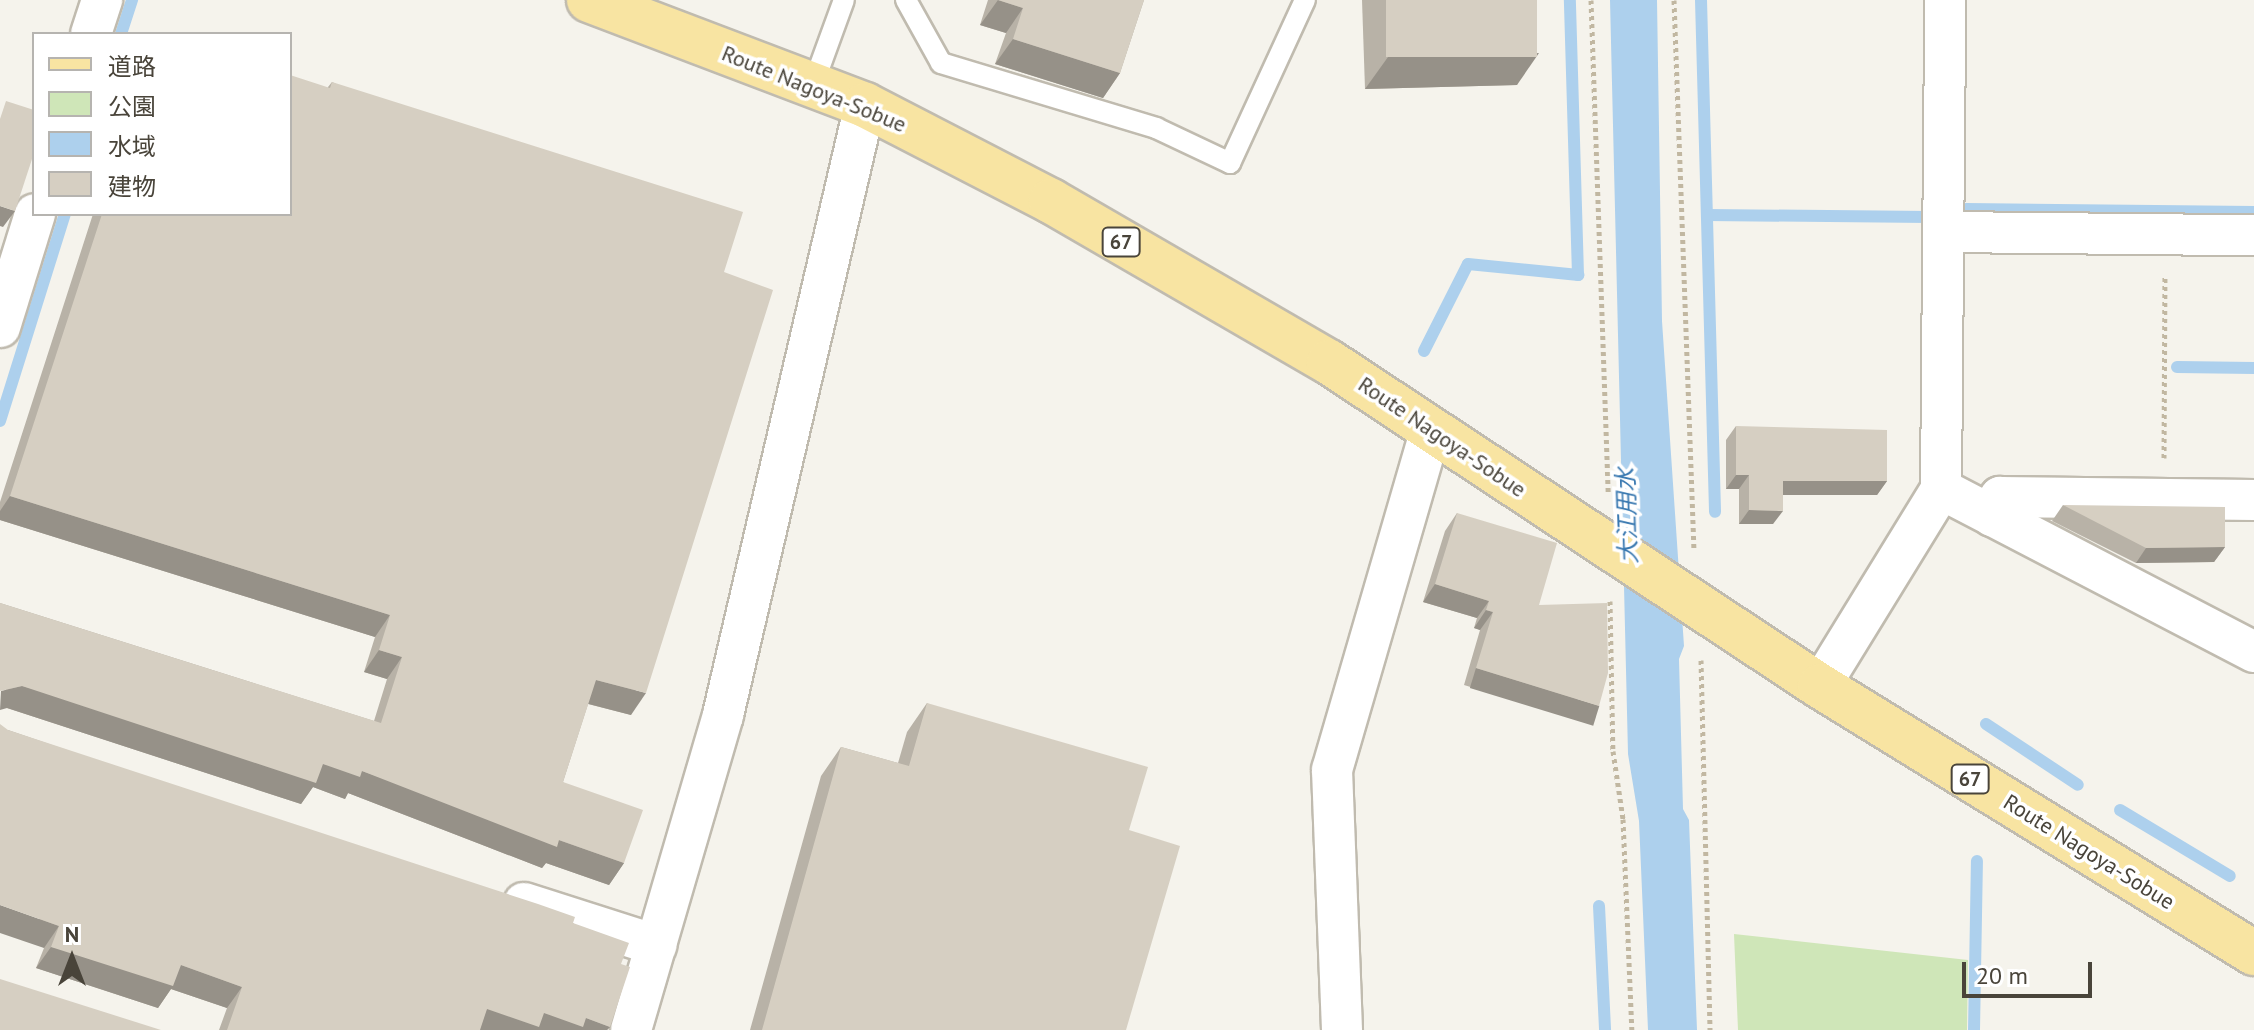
<!DOCTYPE html>
<html>
<head>
<meta charset="utf-8">
<style>
	body { margin:0 }
	#map { position:relative; width:2254px; height:1030px; overflow:hidden; background:#f5f3ec; font-family:"PT Sans","Noto Sans JP",sans-serif }
	div>[style] { position:absolute }
	.green>* { inset:0; background:#cfe6b8 }
	.water>* { inset:0; background:#add0ed }
	.stream>* { height:12px; margin:-6px; padding:0 6px; transform-origin:6px; border-radius:6px; background:#add0ed }
	.path>* { height:5px; margin-top:-2.5px; transform-origin:0; background:repeating-linear-gradient(90deg,#c1b7a1 0 4px,transparent 0 8px) }
	.roads { filter:drop-shadow(2px 0 #c0bbaf) drop-shadow(-2px 0 #c0bbaf) drop-shadow(0 2px #c0bbaf) drop-shadow(0 -2px #c0bbaf) }
	.service>* { height:20px; margin:-10px; padding:0 10px; transform-origin:10px; border-radius:10px; background:#fff }
	.minor>* { height:40px; margin:-20px; padding:0 20px; transform-origin:20px; border-radius:20px; background:#fff }
	.primary>* { height:44px; margin:-22px; padding:0 22px; transform-origin:22px; border-radius:22px; background:#f8e4a2 }
	.wall>* { inset:0; background:#b8b2a7 }
	.shaded-wall>* { inset:0; background:#969188; transform-origin:0 0 }
	.building>* { inset:0; background:#d6cfc2; transform-origin:0 0 }
	span { translate:-50% -50%; white-space:nowrap; text-align:center; line-height:1.15; -webkit-text-stroke:7px #fff; paint-order:stroke }
	.shield-label span { padding:2px 6px; background:#fff; border:2px solid; border-radius:6px; -webkit-text-stroke-width:0 }
	.shield-label { font-size:20px; color:#49443a; font-weight:700 }
	.street-label { font-size:22px; color:#49443a }
	.water-label { font-size:24px; color:#3878b0; font-style:italic }
	.legend { position:absolute; left:32px; top:32px; width:260px; height:184px; box-sizing:border-box; background:#fff; border:2px solid #b6b4b0; margin:0; padding:10px 14px; list-style:none; font-size:24px; color:#49443a }
	.legend li { display:flex; align-items:center; gap:16px; height:40px }
	.legend b { width:40px; border:2px solid #b6b4b0 }
	.north { position:absolute; left:32px; top:918px; width:80px; height:80px; -webkit-text-stroke:6px #fff; paint-order:stroke; rotate:0deg; font-size:22px; font-weight:700; line-height:32px; text-align:center; color:#49443a }
	.north::after { content:''; display:block; margin:auto; width:28px; height:36px; background:#49443a; clip-path:polygon(50% 0,100% 100%,50% 72%,0 100%) }
	.scale { position:absolute; left:1962px; top:962px; width:130px; height:36px; box-sizing:border-box; border:4px solid #49443a; border-top:0; padding-left:10px; font-size:24px; line-height:28px; white-space:nowrap; color:#49443a; -webkit-text-stroke:6px #fff; paint-order:stroke }
</style>
</head>
<body>
<div id="map">
	<div class="green">
		<div style="clip-path:polygon(1734px 934px,1968px 960px,1967px 1030px,1738px 1030px)"></div>
	</div>
	<div class="water">
		<div style="clip-path:polygon(1610px 0,1657px 0,1662px 321px,1684px 646px,1679px 659px,1683px 809px,1689px 820px,1697px 1030px,1648px 1030px,1639px 821px,1628px 754px)"></div>
	</div>
	<div class="stream">
		<div style="left:1701px;top:0;width:512px;rotate:88.43deg"></div>
		<div style="left:121px;top:34px;width:36px;rotate:-72deg"></div>
		<div style="left:1966px;top:209px;width:288px;rotate:0.6deg"></div>
		<div style="left:1707px;top:215px;width:222px;rotate:0.5deg"></div>
		<div style="left:1424px;top:351px;width:97px;rotate:-63.2deg"></div>
		<div style="left:1468px;top:264px;width:111px;rotate:5.7deg"></div>
		<div style="left:1578px;top:275px;width:275px;rotate:-91.7deg"></div>
		<div style="left:2177px;top:367px;width:77px;rotate:0.7deg"></div>
		<div style="left:0;top:421px;width:217px;rotate:-72.6deg"></div>
		<div style="left:1986px;top:724px;width:110px;rotate:33.5deg"></div>
		<div style="left:2120px;top:810px;width:128px;rotate:31deg"></div>
		<div style="left:1599px;top:906px;width:124px;rotate:87.2deg"></div>
		<div style="left:1974px;top:1030px;width:169px;rotate:-89deg"></div>
	</div>
	<div class="path">
		<div style="left:1591px;top:0;width:495px;rotate:88deg"></div>
		<div style="left:1674px;top:0;width:550px;rotate:87.92deg"></div>
		<div style="left:2164px;top:458px;width:182px;rotate:-89.7deg"></div>
		<div style="left:1610px;top:601px;width:150px;rotate:88.9deg"></div>
		<div style="left:1613px;top:751px;width:69px;rotate:81.6deg"></div>
		<div style="left:1623px;top:819px;width:211px;rotate:87.6deg"></div>
		<div style="left:1701px;top:660px;width:370px;rotate:88.6deg"></div>
	</div>
	<div class="roads">
		<div class="service">
			<div style="left:906px;top:0;width:72px;rotate:60.9deg"></div>
			<div style="left:941px;top:63px;width:225px;rotate:16.8deg"></div>
			<div style="left:1156px;top:128px;width:82px;rotate:25.3deg"></div>
			<div style="left:1230px;top:163px;width:179px;rotate:-65.3deg"></div>
			<div style="left:813px;top:85px;width:90px;rotate:-70deg"></div>
		</div>
		<div class="minor">
			<div style="left:91px;top:34px;width:36px;rotate:-72deg"></div>
			<div style="left:1944px;top:232px;width:310px;rotate:0.6deg"></div>
			<div style="left:0;top:327px;width:118px;rotate:-72.8deg"></div>
			<div style="left:1941px;top:489px;width:353px;rotate:27.5deg"></div>
			<div style="left:1992px;top:516px;width:21px;rotate:-67deg"></div>
			<div style="left:2000px;top:497px;width:254px;rotate:0.7deg"></div>
			<div style="left:1820px;top:686px;width:231px;rotate:-58.4deg"></div>
			<div style="left:1941px;top:489px;width:489px;rotate:-89.5deg"></div>
			<div style="left:524px;top:903px;width:139px;rotate:17.7deg"></div>
			<div style="left:631px;top:1030px;width:328px;rotate:-73.7deg"></div>
			<div style="left:723px;top:715px;width:626px;rotate:-76.9deg"></div>
			<div style="left:1342px;top:1030px;width:260px;rotate:-92.2deg"></div>
			<div style="left:1332px;top:770px;width:354px;rotate:-73.8deg"></div>
		</div>
		<div class="primary">
			<div style="left:589px;top:0;width:295px;rotate:20.8deg"></div>
			<div style="left:865px;top:105px;width:209px;rotate:27.3deg"></div>
			<div style="left:1051px;top:201px;width:321px;rotate:30.1deg"></div>
			<div style="left:1329px;top:362px;width:588px;rotate:33.42deg"></div>
			<div style="left:1820px;top:686px;width:510px;rotate:31.6deg"></div>
		</div>
	</div>
	<div class="wall">
		<div style="clip-path:polygon(988px 0,1144px 0,1120px 73px,1103px 98px,995px 64px,1006px 33px,980px 25px)"></div>
		<div style="clip-path:polygon(1362px 0,1537px 0,1517px 85px,1365px 89px)"></div>
		<div style="clip-path:polygon(332px 82px,724px 272px,631px 715px,588px 704px,563px 782px,624px 863px,609px 885px,546px 863px,542px 868px,348px 793px,345px 799px,313px 787px,301px 804px,7px 708px,0 603px,374px 721px,387px 679px,364px 672px,375px 637px,0 520px,0 502px,93px 214px,290px 214px,328px 87px)"></div>
		<div style="clip-path:polygon(1736px 426px,1887px 481px,1877px 495px,1783px 495px,1773px 524px,1739px 524px,1739px 489px,1726px 489px,1726px 440px)"></div>
		<div style="clip-path:polygon(2063px 505px,2225px 547px,2214px 562px,2136px 563px,2052px 521px)"></div>
		<div style="clip-path:polygon(1457px 513px,1539px 605px,1587px 723px,1464px 685px,1480px 630px,1474px 628px,1477px 618px,1423px 602px,1445px 531px)"></div>
		<div style="clip-path:polygon(927px 703px,1129px 830px,1126px 1030px,750px 1030px,821px 776px,841px 747px,898px 763px,907px 732px)"></div>
		<div style="clip-path:polygon(8px 730px,573px 923px,621px 964px,610px 1027px,607px 1030px,219px 1030px,227px 1008px,171px 989px,158px 1008px,36px 968px,44px 948px)"></div>
	</div>
	<div class="shaded-wall">
		<div style="clip-path:polygon(998px 0,1023px 8px,1006px 33px,980px 25px)"></div>
		<div style="clip-path:polygon(1013px 39px,1120px 73px,1103px 98px,995px 64px)"></div>
		<div style="clip-path:polygon(1539px 53px,1517px 85px,1365px 89px,1388px 57px)"></div>
		<div style="clip-path:polygon(0 206px,15px 211px,3px 227px,0 226px)"></div>
		<div style="clip-path:polygon(1736px 475px,1749px 475px,1739px 489px,1726px 489px)"></div>
		<div style="clip-path:polygon(1783px 481px,1887px 481px,1877px 495px,1773px 495px)"></div>
		<div style="clip-path:polygon(10px 496px,390px 615px,375px 637px,0 520px,0 511px)"></div>
		<div style="clip-path:polygon(1749px 510px,1783px 511px,1773px 524px,1739px 524px)"></div>
		<div style="clip-path:polygon(2225px 547px,2214px 562px,2136px 563px,2146px 548px)"></div>
		<div style="clip-path:polygon(1435px 584px,1489px 601px,1477px 618px,1423px 602px)"></div>
		<div style="clip-path:polygon(1486px 610px,1493px 612px,1480px 630px,1474px 628px)"></div>
		<div style="clip-path:polygon(379px 650px,402px 657px,387px 679px,364px 672px)"></div>
		<div style="left:1476px;top:668px;width:129px;height:21px;rotate:17deg"></div>
		<div style="clip-path:polygon(596px 680px,646px 693px,631px 715px,581px 702px)"></div>
		<div style="clip-path:polygon(22px 686px,323px 764px,362px 771px,624px 863px,609px 885px,546px 863px,542px 868px,348px 793px,345px 799px,313px 787px,301px 804px,7px 708px,0 710px,1px 691px)"></div>
		<div style="clip-path:polygon(0 905px,59px 926px,44px 948px,0 933px)"></div>
		<div style="clip-path:polygon(51px 947px,181px 965px,242px 987px,227px 1008px,171px 989px,158px 1008px,36px 968px)"></div>
		<div style="clip-path:polygon(487px 1009px,544px 1013px,586px 1018px,610px 1027px,607px 1030px,472px 1030px)"></div>
	</div>
	<div class="building">
		<div style="clip-path:polygon(998px 0,1144px 0,1120px 73px,1013px 39px,1023px 8px)"></div>
		<div style="left:1386px;top:0;width:151px;height:57px"></div>
		<div style="clip-path:polygon(290px 75px,330px 88px,332px 82px,743px 212px,724px 272px,773px 290px,646px 693px,596px 680px,563px 782px,643px 810px,624px 863px,559px 840px,557px 847px,362px 771px,360px 777px,323px 764px,316px 783px,22px 686px,0 691px,0 603px,381px 723px,402px 657px,379px 650px,390px 615px,10px 496px,102px 214px,290px 214px)"></div>
		<div style="clip-path:polygon(6px 101px,34px 110px,34px 153px,15px 211px,0 206px,0 119px)"></div>
		<div style="clip-path:polygon(1736px 426px,1887px 430px,1887px 481px,1783px 481px,1783px 511px,1749px 510px,1749px 475px,1736px 475px)"></div>
		<div style="clip-path:polygon(2063px 505px,2225px 507px,2225px 547px,2146px 548px)"></div>
		<div style="clip-path:polygon(1457px 513px,1557px 543px,1539px 605px,1607px 603px,1608px 673px,1599px 706px,1476px 668px,1493px 612px,1486px 610px,1489px 601px,1435px 584px)"></div>
		<div style="clip-path:polygon(927px 703px,1148px 767px,1129px 830px,1180px 846px,1126px 1030px,762px 1030px,841px 747px,909px 766px)"></div>
		<div style="clip-path:polygon(0 724px,8px 730px,538px 904px,575px 917px,573px 923px,629px 943px,621px 964px,630px 967px,610px 1027px,586px 1018px,583px 1027px,544px 1013px,539px 1027px,487px 1009px,480px 1030px,227px 1030px,242px 987px,181px 965px,173px 986px,51px 947px,59px 926px,0 905px)"></div>
		<div style="clip-path:polygon(0 979px,161px 1030px,0 1030px)"></div>
	</div>
	<div class="shield-label">
		<span style="left:1121px;top:242px">67</span>
		<span style="left:1970px;top:779px">67</span>
	</div>
	<div class="street-label">
		<span style="left:814px;top:89px;rotate:22deg">Route Nagoya-Sobue</span>
		<span style="left:1442px;top:437px;rotate:34deg">Route Nagoya-Sobue</span>
		<span style="left:2089px;top:852px;rotate:32deg">Route Nagoya-Sobue</span>
	</div>
	<div class="water-label">
		<span style="left:1627px;top:516px;rotate:-92deg">大江用水</span>
	</div>
	<ul class="legend">
	<li><b style="height:10px;background:#f8e4a2"></b>道路</li>
	<li><b style="height:22px;background:#cfe6b8"></b>公園</li>
	<li><b style="height:22px;background:#add0ed"></b>水域</li>
	<li><b style="height:22px;background:#d6cfc2"></b>建物</li>
	</ul>
	<div class="north">N</div>
	<div class="scale">20 m</div>
</div>
</body>
</html>
